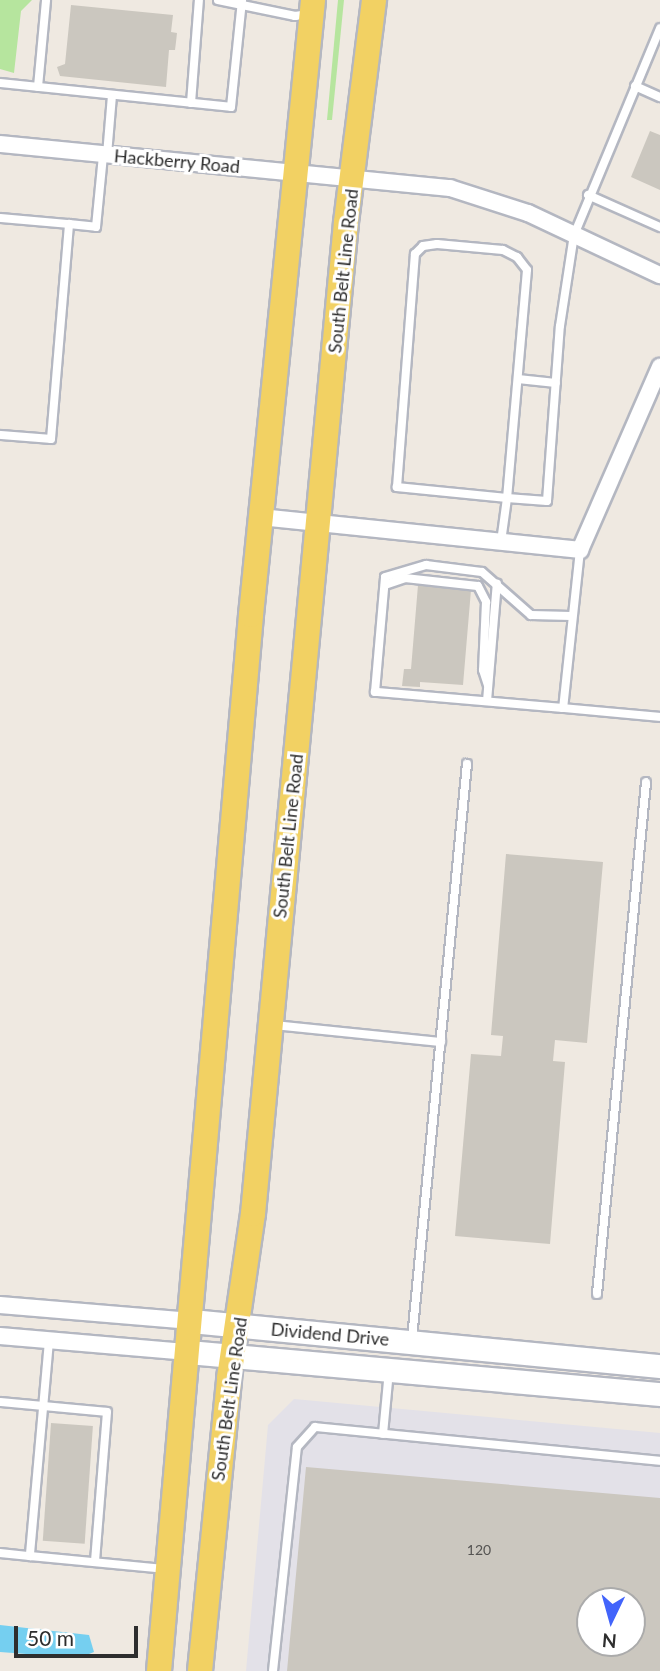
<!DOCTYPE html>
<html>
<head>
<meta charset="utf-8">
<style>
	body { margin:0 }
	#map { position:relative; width:660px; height:1671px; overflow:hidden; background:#efe9e1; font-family:Lato,sans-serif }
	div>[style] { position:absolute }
	.industrial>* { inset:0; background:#e3e1e8 }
	.green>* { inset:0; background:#b6e59e }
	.water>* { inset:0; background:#75cff0 }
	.building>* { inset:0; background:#cbc7bf; transform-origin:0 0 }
	.roads { filter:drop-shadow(2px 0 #b4b7c1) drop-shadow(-2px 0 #b4b7c1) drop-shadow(0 2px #b4b7c1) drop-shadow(0 -2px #b4b7c1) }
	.lane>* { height:8px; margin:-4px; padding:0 4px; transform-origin:4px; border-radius:4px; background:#fff }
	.street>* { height:16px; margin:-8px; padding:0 8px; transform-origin:8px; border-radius:8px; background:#fff }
	.secondary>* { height:23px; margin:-11.5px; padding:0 11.5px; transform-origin:11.5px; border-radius:11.5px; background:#fff }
	.primary>* { height:24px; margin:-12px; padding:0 12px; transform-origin:12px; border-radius:12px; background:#f2d163 }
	span { translate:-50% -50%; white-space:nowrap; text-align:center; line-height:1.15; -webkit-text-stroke:6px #fff; paint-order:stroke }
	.number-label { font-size:14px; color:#555452 }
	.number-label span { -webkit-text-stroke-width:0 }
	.street-label { font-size:18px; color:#2e2e2e }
	.north { position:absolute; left:576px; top:1587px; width:70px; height:70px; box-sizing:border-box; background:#fff; border:2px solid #ababab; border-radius:50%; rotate:185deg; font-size:19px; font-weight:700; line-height:28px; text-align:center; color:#2e2e2e }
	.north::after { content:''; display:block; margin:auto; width:24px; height:32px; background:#4264fb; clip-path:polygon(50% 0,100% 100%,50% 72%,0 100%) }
	.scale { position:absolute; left:14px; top:1626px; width:124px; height:32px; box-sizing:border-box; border:4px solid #2e2e2e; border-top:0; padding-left:9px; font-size:21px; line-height:24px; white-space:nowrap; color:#2e2e2e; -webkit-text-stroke:5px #fff; paint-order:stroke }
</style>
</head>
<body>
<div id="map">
	<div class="industrial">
		<div style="clip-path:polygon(evenodd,294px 1399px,660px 1433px,660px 1671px,246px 1671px,268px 1425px,294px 1399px,590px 1601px,632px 1601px,632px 1643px,590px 1643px,590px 1601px)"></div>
	</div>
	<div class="green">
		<div style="clip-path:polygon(0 0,32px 0,21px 11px,14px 73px,0 69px)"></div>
		<div style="clip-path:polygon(338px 0,344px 0,332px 120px,327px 120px)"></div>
	</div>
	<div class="water">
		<div style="clip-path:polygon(0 1625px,89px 1635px,94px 1652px,79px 1658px,0 1652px)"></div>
	</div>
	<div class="building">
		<div style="clip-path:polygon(71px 5px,173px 15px,171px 32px,177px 33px,176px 42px,175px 50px,169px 50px,166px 87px,60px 76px,57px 67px,65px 64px)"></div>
		<div style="clip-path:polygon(650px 131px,660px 135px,660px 190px,631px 177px)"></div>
		<div style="clip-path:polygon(418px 585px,471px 590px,463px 685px,420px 682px,420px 687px,402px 686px,404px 669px,411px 669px)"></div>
		<div style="clip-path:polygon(506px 854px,603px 862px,587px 1043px,555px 1040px,553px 1061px,565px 1062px,550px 1244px,455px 1236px,471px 1054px,501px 1056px,503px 1036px,491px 1035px)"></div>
		<div style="left:51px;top:1423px;width:42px;height:118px;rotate:4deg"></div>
		<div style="clip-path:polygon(evenodd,306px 1467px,660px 1498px,660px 1671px,287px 1671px,306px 1467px,590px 1601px,632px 1601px,632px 1643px,590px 1643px,590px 1601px)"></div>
	</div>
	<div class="roads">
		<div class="lane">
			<div style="left:218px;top:0;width:79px;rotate:11.7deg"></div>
			<div style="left:295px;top:16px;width:12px;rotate:-9deg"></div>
			<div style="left:0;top:83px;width:232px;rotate:5.9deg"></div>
			<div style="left:231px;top:107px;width:108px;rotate:-84.1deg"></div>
			<div style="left:635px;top:86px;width:27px;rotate:24deg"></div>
			<div style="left:38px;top:87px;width:87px;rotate:-84.7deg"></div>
			<div style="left:191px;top:103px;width:103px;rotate:-85.6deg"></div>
			<div style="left:107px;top:155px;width:60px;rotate:-85.2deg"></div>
			<div style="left:588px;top:195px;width:79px;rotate:24deg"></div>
			<div style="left:0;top:218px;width:69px;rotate:5deg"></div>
			<div style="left:437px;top:244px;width:66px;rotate:5.2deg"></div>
			<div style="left:503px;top:250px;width:16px;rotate:27deg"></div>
			<div style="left:517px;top:257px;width:16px;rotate:52deg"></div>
			<div style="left:527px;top:270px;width:229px;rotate:95deg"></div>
			<div style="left:507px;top:498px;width:111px;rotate:-174.3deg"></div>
			<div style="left:397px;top:487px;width:234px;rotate:-85.6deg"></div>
			<div style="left:415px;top:254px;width:11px;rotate:-45deg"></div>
			<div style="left:423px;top:246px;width:14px;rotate:-8deg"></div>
			<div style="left:518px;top:379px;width:38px;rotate:6deg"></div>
			<div style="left:0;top:435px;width:51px;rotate:4.5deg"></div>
			<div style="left:51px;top:439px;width:216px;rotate:-85.2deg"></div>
			<div style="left:69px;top:224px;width:27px;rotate:6deg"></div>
			<div style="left:96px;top:227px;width:72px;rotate:-84.4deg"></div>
			<div style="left:501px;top:542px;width:44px;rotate:-82.2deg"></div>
			<div style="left:507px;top:498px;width:40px;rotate:4.3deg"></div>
			<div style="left:547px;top:501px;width:175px;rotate:-85.8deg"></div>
			<div style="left:560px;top:326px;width:92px;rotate:-81.3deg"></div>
			<div style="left:574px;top:235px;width:224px;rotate:-67.4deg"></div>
			<div style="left:580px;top:550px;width:159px;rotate:96.1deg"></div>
			<div style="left:563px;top:708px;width:97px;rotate:5.3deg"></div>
			<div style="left:385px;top:585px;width:21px;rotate:-19deg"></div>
			<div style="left:405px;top:578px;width:73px;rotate:6.3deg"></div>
			<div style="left:478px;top:586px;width:18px;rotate:63deg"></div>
			<div style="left:486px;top:602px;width:68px;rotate:92.5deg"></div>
			<div style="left:483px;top:670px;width:16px;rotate:72deg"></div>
			<div style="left:487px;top:701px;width:118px;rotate:-85.2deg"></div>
			<div style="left:563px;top:708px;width:189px;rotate:-175.1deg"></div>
			<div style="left:375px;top:692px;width:115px;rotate:-85deg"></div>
			<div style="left:385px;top:577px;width:43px;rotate:-16.3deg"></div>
			<div style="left:426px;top:565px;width:56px;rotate:7.1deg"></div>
			<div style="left:482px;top:572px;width:65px;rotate:41.3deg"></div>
			<div style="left:531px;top:615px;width:40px;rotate:1.4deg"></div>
			<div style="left:273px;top:1025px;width:169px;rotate:5.8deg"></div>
			<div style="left:597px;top:1294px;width:514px;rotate:-84.53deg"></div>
			<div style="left:412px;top:1339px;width:578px;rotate:-84.54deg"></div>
			<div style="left:49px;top:1341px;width:216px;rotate:95.1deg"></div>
			<div style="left:30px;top:1556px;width:137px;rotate:5.5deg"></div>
			<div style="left:0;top:1402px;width:107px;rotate:5.3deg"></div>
			<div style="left:107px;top:1412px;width:150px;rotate:94.6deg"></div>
			<div style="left:383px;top:1434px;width:63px;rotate:-84.6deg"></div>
			<div style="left:0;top:1553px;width:30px;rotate:6deg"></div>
			<div style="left:273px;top:1671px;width:225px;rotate:-83.9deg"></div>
			<div style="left:297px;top:1447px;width:27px;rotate:-48deg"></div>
			<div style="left:315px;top:1427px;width:347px;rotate:5.6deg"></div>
		</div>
		<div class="street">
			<div style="left:0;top:144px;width:452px;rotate:5.6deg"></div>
			<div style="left:450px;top:188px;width:82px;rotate:17.8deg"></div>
			<div style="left:528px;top:213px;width:146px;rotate:25.2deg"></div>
			<div style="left:261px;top:517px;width:321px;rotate:5.9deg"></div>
			<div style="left:580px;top:550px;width:200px;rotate:-66.4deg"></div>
			<div style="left:0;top:1305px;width:192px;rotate:4.8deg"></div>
			<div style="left:0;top:1336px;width:189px;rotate:4.9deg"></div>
		</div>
		<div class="secondary">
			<div style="left:191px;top:1321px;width:471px;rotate:5.5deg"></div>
			<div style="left:188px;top:1352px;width:474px;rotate:5.1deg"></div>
		</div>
		<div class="primary">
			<div style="left:159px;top:1671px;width:1060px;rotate:-85.02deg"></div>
			<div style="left:251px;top:615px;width:618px;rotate:-84.24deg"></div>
			<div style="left:200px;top:1671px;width:294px;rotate:-84.3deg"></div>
			<div style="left:229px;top:1378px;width:166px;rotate:-81.7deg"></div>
			<div style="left:253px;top:1214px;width:996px;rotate:-84.64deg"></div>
			<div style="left:346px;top:222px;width:224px;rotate:-82.8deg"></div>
		</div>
	</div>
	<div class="number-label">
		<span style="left:479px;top:1550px">120</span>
	</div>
	<div class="street-label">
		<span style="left:177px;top:161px;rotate:5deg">Hackberry Road</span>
		<span style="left:343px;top:271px;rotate:-84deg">South Belt Line Road</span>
		<span style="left:288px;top:836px;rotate:-84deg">South Belt Line Road</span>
		<span style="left:330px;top:1334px;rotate:5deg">Dividend Drive</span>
		<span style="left:229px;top:1399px;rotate:-82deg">South Belt Line Road</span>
	</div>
	<div class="north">N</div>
	<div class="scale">50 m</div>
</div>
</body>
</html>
